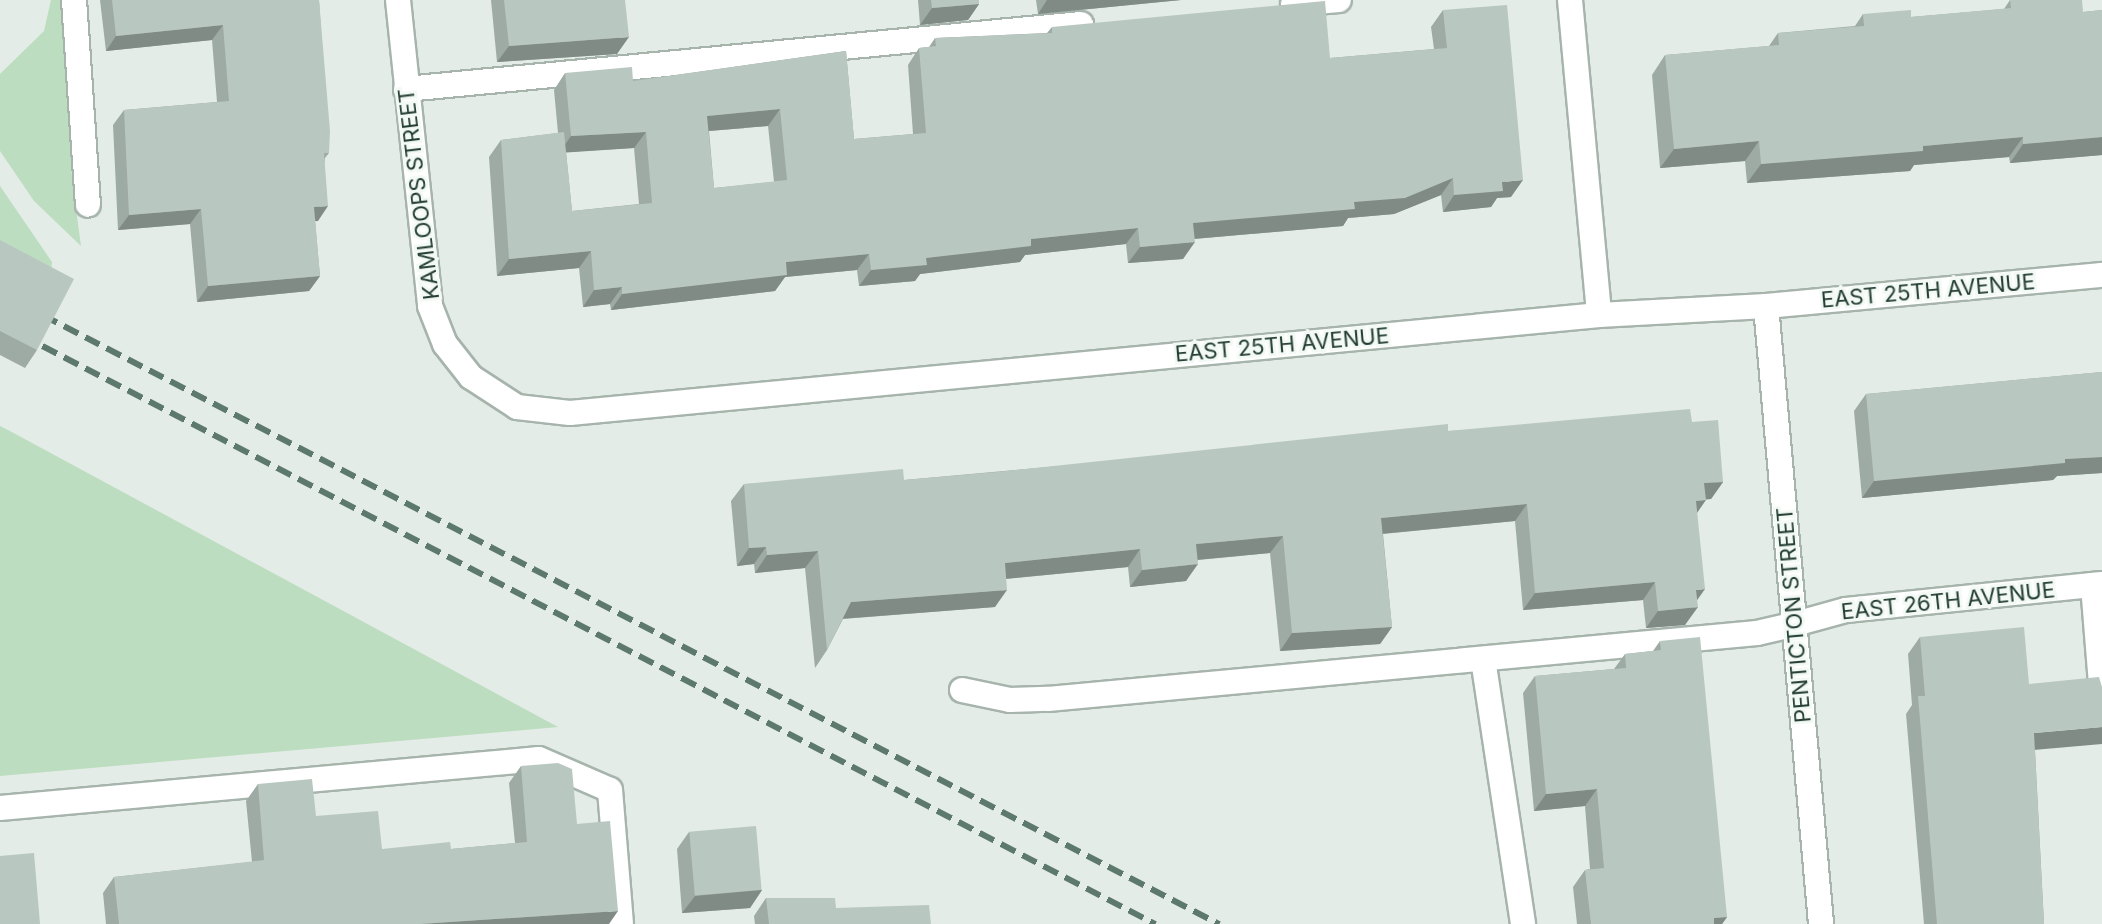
<!DOCTYPE html>
<html>
<head>
<meta charset="utf-8">
<style>
	body { margin:0 }
	#map { position:relative; width:2102px; height:924px; overflow:hidden; background:#e3ece6; font-family:Inter,sans-serif }
	div>[style] { position:absolute }
	.green>* { inset:0; background:#bcddbf }
	.roads { filter:drop-shadow(2px 0 #a6b4ac) drop-shadow(-2px 0 #a6b4ac) drop-shadow(0 2px #a6b4ac) drop-shadow(0 -2px #a6b4ac) }
	.service>* { height:24px; margin:-12px; padding:0 12px; transform-origin:12px; border-radius:12px; background:#fff }
	.minor>* { height:24px; margin:-12px; padding:0 12px; transform-origin:12px; border-radius:12px; background:#fff }
	.rail>* { height:6px; margin-top:-3px; transform-origin:0; background:repeating-linear-gradient(90deg,#5d796d 0 16px,transparent 0 24px) }
	.wall>* { inset:0; background:#9eaba4 }
	.shaded-wall>* { inset:0; background:#818b86 }
	.building>* { inset:0; background:#b8c7bf; transform-origin:0 0 }
	span { translate:-50% -50%; white-space:nowrap; text-align:center; line-height:1.15; -webkit-text-stroke:6px #f3f9f5; paint-order:stroke }
	.street-label { font-size:22px; color:#233d32 }
</style>
</head>
<body>
<div id="map">
	<div class="green">
		<div style="clip-path:polygon(51px 0,65px 0,72px 180px,81px 246px,34px 201px,0 151px,0 74px,44px 31px)"></div>
		<div style="clip-path:polygon(0 186px,52px 262px,50px 282px,0 255px)"></div>
		<div style="clip-path:polygon(0 426px,8px 430px,558px 727px,0 776px)"></div>
	</div>
	<div class="roads">
		<div class="service">
			<div style="left:74px;top:0;width:205px;rotate:86.1deg"></div>
			<div style="left:1293px;top:4px;width:46px;rotate:-5deg"></div>
			<div style="left:406px;top:89px;width:678px;rotate:-5.5deg"></div>
			<div style="left:2093px;top:585px;width:111px;rotate:85.4deg"></div>
			<div style="left:1483px;top:659px;width:268px;rotate:81.4deg"></div>
			<div style="left:962px;top:690px;width:49px;rotate:11.8deg"></div>
			<div style="left:1010px;top:700px;width:38px;rotate:-2deg"></div>
			<div style="left:1048px;top:699px;width:712px;rotate:-5.32deg"></div>
			<div style="left:1757px;top:633px;width:39px;rotate:-13deg"></div>
			<div style="left:0;top:808px;width:541px;rotate:-5.19deg"></div>
			<div style="left:539px;top:759px;width:77px;rotate:23.6deg"></div>
			<div style="left:610px;top:790px;width:134px;rotate:85.3deg"></div>
		</div>
		<div class="minor">
			<div style="left:398px;top:0;width:308px;rotate:84deg"></div>
			<div style="left:430px;top:306px;width:41px;rotate:68.5deg"></div>
			<div style="left:445px;top:344px;width:42px;rotate:51.8deg"></div>
			<div style="left:471px;top:377px;width:55px;rotate:33.1deg"></div>
			<div style="left:517px;top:407px;width:53px;rotate:6.5deg"></div>
			<div style="left:570px;top:413px;width:1034px;rotate:-5.44deg"></div>
			<div style="left:1599px;top:315px;width:167px;rotate:-3.1deg"></div>
			<div style="left:1766px;top:306px;width:337px;rotate:-5.3deg"></div>
			<div style="left:1570px;top:0;width:316px;rotate:84.7deg"></div>
			<div style="left:1766px;top:306px;width:620px;rotate:84.91deg"></div>
			<div style="left:1795px;top:624px;width:53px;rotate:-15.4deg"></div>
			<div style="left:1846px;top:610px;width:257px;rotate:-5.8deg"></div>
		</div>
	</div>
	<div class="rail">
		<div style="left:0;top:293px;width:1373px;rotate:27.37deg"></div>
		<div style="left:0;top:324px;width:1302px;rotate:27.45deg"></div>
	</div>
	<div class="wall">
		<div style="clip-path:polygon(100px 0,319px 0,329px 153px,325px 158px,318px 221px,315px 221px,320px 276px,309px 291px,197px 302px,190px 224px,118px 230px,113px 125px,124px 110px,217px 102px,212px 40px,106px 51px)"></div>
		<div style="clip-path:polygon(491px 0,625px 0,617px 54px,497px 62px)"></div>
		<div style="clip-path:polygon(918px 0,979px 0,979px 4px,968px 20px,920px 25px)"></div>
		<div style="clip-path:polygon(1036px 0,1181px 0,1038px 14px)"></div>
		<div style="clip-path:polygon(2010px 0,2083px 12px,2102px 10px,2102px 155px,2010px 163px,2009px 157px,1914px 165px,1910px 171px,1747px 183px,1745px 161px,1660px 168px,1652px 75px,1665px 55px,1769px 46px,1778px 33px,1855px 26px,1863px 14px,1911px 17px,2004px 9px)"></div>
		<div style="clip-path:polygon(evenodd,1443px 10px,1511px 197px,1497px 198px,1491px 207px,1443px 212px,1441px 195px,1394px 214px,1348px 218px,1343px 226px,1194px 239px,1183px 259px,1128px 263px,1126px 244px,1025px 255px,1020px 262px,920px 274px,915px 281px,859px 286px,857px 270px,785px 277px,775px 291px,611px 310px,610px 304px,583px 307px,579px 268px,497px 276px,489px 157px,501px 140px,558px 133px,554px 90px,565px 73px,633px 81px,846px 51px,854px 139px,913px 134px,908px 65px,919px 48px,929px 47px,935px 38px,1047px 33px,1052px 27px,1330px 58px,1434px 49px,1431px 27px,1443px 10px,768px 126px,774px 182px,714px 188px,709px 131px,768px 126px,1443px 10px,634px 148px,639px 204px,572px 211px,566px 152px,634px 148px)"></div>
		<div style="clip-path:polygon(0 240px,37px 350px,25px 368px,0 355px)"></div>
		<div style="clip-path:polygon(2102px 372px,2102px 473px,2057px 476px,2053px 480px,1862px 498px,1854px 411px,1866px 394px)"></div>
		<div style="clip-path:polygon(1692px 422px,1723px 482px,1711px 499px,1706px 499px,1697px 513px,1697px 600px,1685px 625px,1646px 628px,1643px 600px,1523px 610px,1515px 521px,1383px 534px,1392px 627px,1380px 644px,1280px 651px,1270px 553px,1198px 560px,1186px 581px,1130px 587px,1128px 567px,1006px 579px,995px 607px,843px 619px,827px 650px,815px 668px,805px 568px,755px 573px,754px 564px,737px 566px,731px 501px,744px 484px,904px 480px,1448px 431px)"></div>
		<div style="clip-path:polygon(1920px 637px,2029px 684px,2035px 750px,2044px 924px,1924px 924px,1906px 714px,1912px 705px,1908px 654px)"></div>
		<div style="clip-path:polygon(1660px 641px,1727px 917px,1722px 924px,1577px 924px,1573px 887px,1585px 870px,1590px 869px,1585px 806px,1534px 811px,1523px 693px,1535px 676px,1614px 669px,1625px 654px,1653px 651px)"></div>
		<div style="clip-path:polygon(521px 766px,577px 824px,609px 924px,106px 924px,103px 893px,114px 877px,252px 862px,246px 801px,258px 784px,316px 816px,382px 849px,451px 849px,515px 843px,509px 783px)"></div>
		<div style="clip-path:polygon(689px 832px,762px 890px,750px 908px,682px 913px,677px 849px)"></div>
		<div style="clip-path:polygon(766px 898px,836px 908px,931px 924px,755px 924px,754px 916px)"></div>
	</div>
	<div class="shaded-wall">
		<div style="clip-path:polygon(1047px 0,1181px 0,1038px 14px)"></div>
		<div style="clip-path:polygon(979px 4px,968px 20px,920px 25px,932px 8px)"></div>
		<div style="clip-path:polygon(223px 25px,212px 40px,106px 51px,116px 36px)"></div>
		<div style="clip-path:polygon(629px 37px,617px 54px,497px 62px,509px 46px)"></div>
		<div style="clip-path:polygon(780px 109px,768px 126px,696px 132px,707px 116px)"></div>
		<div style="clip-path:polygon(646px 132px,634px 148px,559px 153px,571px 136px)"></div>
		<div style="clip-path:polygon(2023px 137px,2009px 157px,1914px 165px,1910px 171px,1747px 183px,1761px 164px,1923px 146px)"></div>
		<div style="clip-path:polygon(2102px 137px,2102px 155px,2010px 163px,2023px 144px)"></div>
		<div style="clip-path:polygon(1759px 141px,1745px 161px,1660px 168px,1674px 149px)"></div>
		<div style="clip-path:polygon(1453px 178px,1441px 195px,1394px 214px,1348px 218px,1343px 226px,1181px 240px,1193px 223px,1354px 202px)"></div>
		<div style="clip-path:polygon(1523px 180px,1511px 197px,1497px 198px,1491px 207px,1443px 212px,1454px 195px,1502px 182px)"></div>
		<div style="clip-path:polygon(328px 206px,318px 221px,303px 222px,314px 207px)"></div>
		<div style="clip-path:polygon(201px 209px,190px 224px,118px 230px,129px 215px)"></div>
		<div style="clip-path:polygon(1138px 228px,1126px 244px,1025px 255px,1020px 262px,920px 274px,915px 281px,859px 286px,871px 270px,926px 258px,1031px 239px)"></div>
		<div style="clip-path:polygon(1195px 242px,1183px 259px,1128px 263px,1140px 247px)"></div>
		<div style="clip-path:polygon(591px 251px,579px 268px,497px 276px,509px 259px)"></div>
		<div style="clip-path:polygon(869px 254px,857px 270px,785px 277px,775px 291px,611px 310px,622px 294px,786px 262px)"></div>
		<div style="clip-path:polygon(320px 276px,309px 291px,197px 302px,208px 286px)"></div>
		<div style="clip-path:polygon(622px 287px,610px 304px,583px 307px,594px 290px)"></div>
		<div style="clip-path:polygon(2102px 457px,2102px 473px,2057px 476px,2053px 480px,1862px 498px,1874px 481px,2065px 459px)"></div>
		<div style="clip-path:polygon(1723px 482px,1711px 499px,1692px 501px,1704px 483px)"></div>
		<div style="clip-path:polygon(1706px 500px,1694px 517px,1696px 501px)"></div>
		<div style="clip-path:polygon(1527px 504px,1515px 521px,1369px 535px,1381px 518px)"></div>
		<div style="clip-path:polygon(1283px 536px,1270px 553px,1184px 561px,1196px 544px)"></div>
		<div style="clip-path:polygon(766px 547px,754px 564px,737px 566px,749px 548px)"></div>
		<div style="clip-path:polygon(1140px 549px,1128px 567px,993px 580px,1005px 563px)"></div>
		<div style="clip-path:polygon(818px 551px,805px 568px,755px 573px,767px 555px)"></div>
		<div style="clip-path:polygon(1198px 564px,1186px 581px,1130px 587px,1142px 570px)"></div>
		<div style="clip-path:polygon(1655px 582px,1643px 600px,1523px 610px,1535px 593px)"></div>
		<div style="clip-path:polygon(1705px 589px,1693px 606px,1696px 590px)"></div>
		<div style="clip-path:polygon(1007px 590px,995px 607px,839px 619px,851px 602px)"></div>
		<div style="clip-path:polygon(1698px 607px,1685px 625px,1646px 628px,1658px 611px)"></div>
		<div style="clip-path:polygon(1392px 627px,1380px 644px,1280px 651px,1292px 633px)"></div>
		<div style="clip-path:polygon(2102px 727px,2102px 744px,2022px 751px,2034px 733px)"></div>
		<div style="clip-path:polygon(1597px 789px,1585px 806px,1534px 811px,1546px 794px)"></div>
		<div style="clip-path:polygon(762px 890px,750px 908px,682px 913px,695px 896px)"></div>
		<div style="clip-path:polygon(618px 911px,609px 924px,420px 924px)"></div>
		<div style="clip-path:polygon(1727px 917px,1722px 924px,1710px 924px,1714px 918px)"></div>
	</div>
	<div class="building">
		<div style="clip-path:polygon(112px 0,319px 0,330px 131px,329px 153px,324px 153px,328px 206px,314px 207px,320px 276px,208px 286px,201px 209px,129px 215px,124px 110px,229px 101px,223px 25px,116px 36px)"></div>
		<div style="clip-path:polygon(504px 0,625px 0,629px 37px,509px 46px)"></div>
		<div style="clip-path:polygon(931px 0,979px 0,979px 4px,932px 8px)"></div>
		<div style="clip-path:polygon(2010px 0,2082px 0,2083px 12px,2102px 10px,2102px 137px,2023px 144px,2023px 137px,1923px 146px,1923px 151px,1761px 164px,1759px 141px,1674px 149px,1665px 55px,1779px 45px,1778px 33px,1864px 26px,1863px 14px,1911px 10px,1911px 17px,2011px 8px)"></div>
		<div style="clip-path:polygon(evenodd,1325px 1px,1330px 58px,1447px 48px,1443px 10px,1507px 5px,1523px 180px,1502px 182px,1503px 191px,1454px 195px,1453px 178px,1405px 198px,1354px 202px,1355px 209px,1193px 223px,1195px 242px,1140px 247px,1138px 228px,1031px 239px,1031px 246px,926px 258px,927px 265px,871px 270px,869px 254px,786px 262px,787px 275px,622px 294px,622px 287px,594px 290px,591px 251px,509px 259px,501px 140px,564px 132px,572px 211px,652px 203px,646px 132px,571px 136px,565px 73px,632px 67px,633px 81px,846px 51px,854px 139px,926px 133px,919px 48px,936px 46px,935px 38px,1052px 33px,1052px 27px,1325px 1px,780px 109px,787px 180px,714px 188px,707px 116px,780px 109px)"></div>
		<div style="clip-path:polygon(0 240px,74px 279px,37px 350px,0 331px)"></div>
		<div style="clip-path:polygon(2102px 372px,2102px 457px,2065px 459px,2065px 463px,1874px 481px,1866px 394px)"></div>
		<div style="clip-path:polygon(1690px 409px,1692px 422px,1718px 420px,1723px 482px,1704px 483px,1706px 500px,1696px 501px,1705px 589px,1696px 590px,1698px 607px,1658px 611px,1655px 582px,1535px 593px,1527px 504px,1381px 518px,1392px 627px,1292px 633px,1283px 536px,1196px 544px,1198px 564px,1142px 570px,1140px 549px,1005px 563px,1007px 590px,851px 602px,827px 650px,818px 551px,767px 555px,766px 547px,749px 548px,744px 484px,903px 469px,904px 480px,997px 472px,1448px 424px,1448px 431px)"></div>
		<div style="clip-path:polygon(2024px 627px,2029px 684px,2099px 677px,2102px 687px,2102px 727px,2034px 733px,2044px 924px,1937px 924px,1918px 696px,1925px 696px,1920px 637px)"></div>
		<div style="clip-path:polygon(1700px 637px,1727px 917px,1714px 918px,1714px 924px,1591px 924px,1585px 870px,1604px 868px,1597px 789px,1546px 794px,1535px 676px,1626px 668px,1625px 654px,1661px 650px,1660px 641px)"></div>
		<div style="clip-path:polygon(558px 763px,572px 769px,577px 824px,610px 821px,618px 911px,420px 924px,119px 924px,114px 877px,264px 860px,258px 784px,312px 779px,316px 816px,378px 811px,382px 849px,450px 842px,451px 849px,527px 842px,521px 766px)"></div>
		<div style="left:756px;top:826px;width:64px;height:67px;rotate:85deg"></div>
		<div style="clip-path:polygon(34px 853px,40px 924px,0 924px,0 856px)"></div>
		<div style="clip-path:polygon(766px 898px,835px 898px,836px 908px,929px 905px,931px 924px,769px 924px)"></div>
	</div>
	<div class="street-label">
		<span style="left:419px;top:194px;rotate:-97deg">KAMLOOPS STREET</span>
		<span style="left:1928px;top:291px;rotate:-5deg">EAST 25TH AVENUE</span>
		<span style="left:1282px;top:345px;rotate:-5deg">EAST 25TH AVENUE</span>
		<span style="left:1948px;top:601px;rotate:-6deg">EAST 26TH AVENUE</span>
		<span style="left:1794px;top:615px;rotate:-95deg">PENTICTON STREET</span>
	</div>
</div>
</body>
</html>
